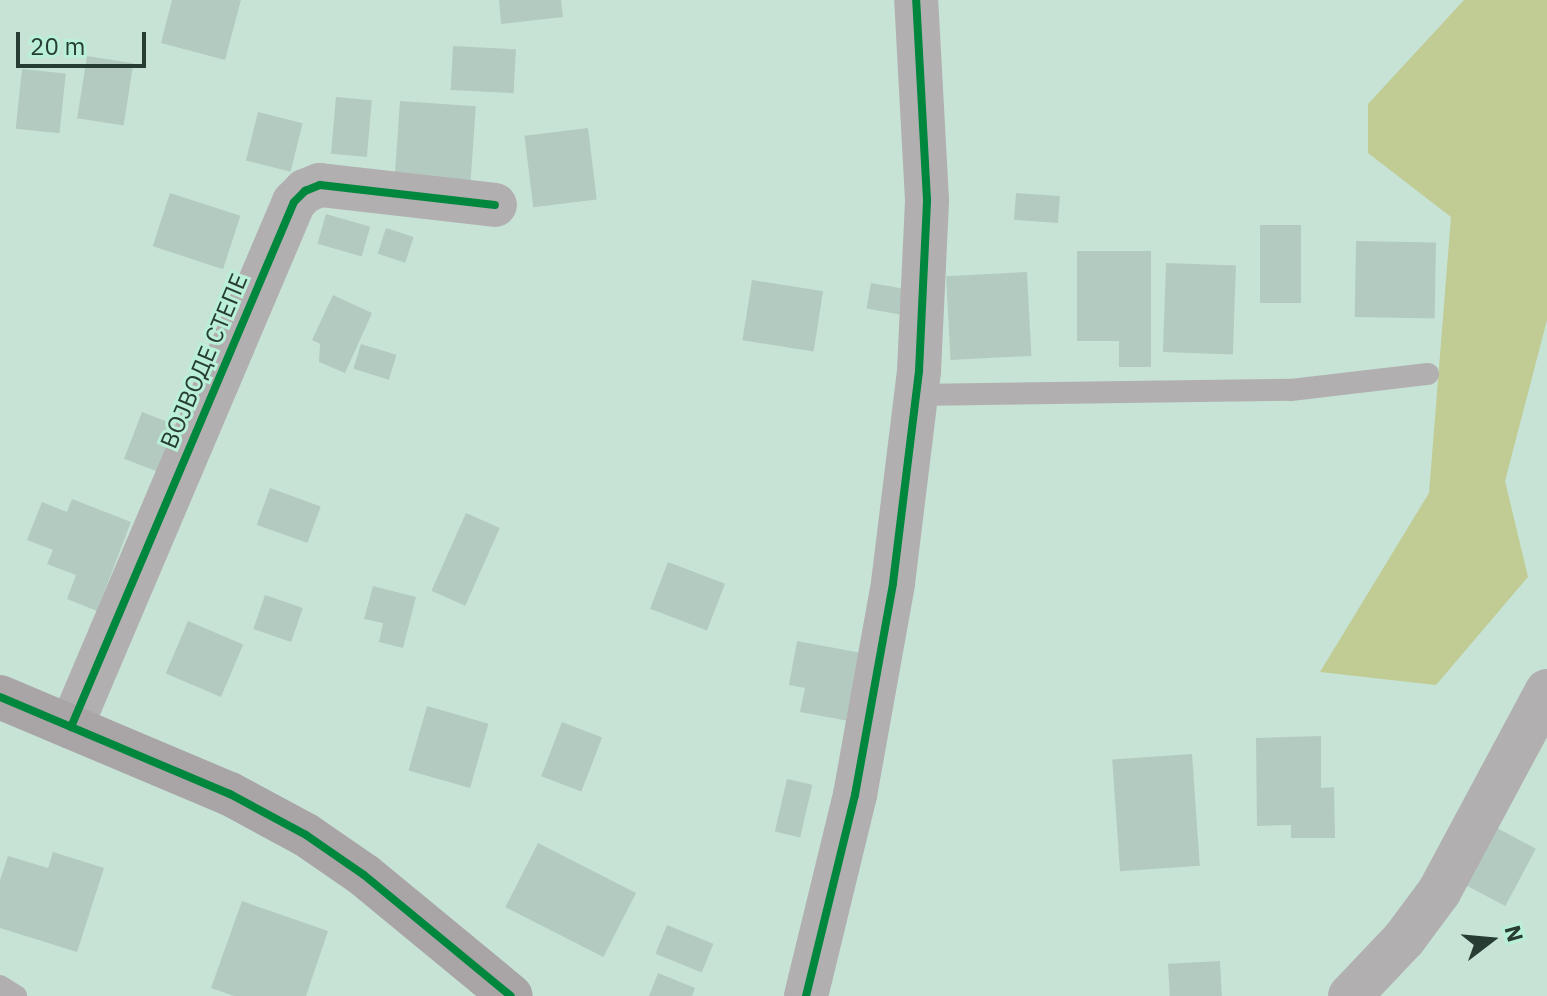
<!DOCTYPE html>
<html>
<head>
<meta charset="utf-8">
<style>
	body { margin:0 }
	#map { position:relative; width:1547px; height:996px; overflow:hidden; background:#c6e3d6; font-family:"IBM Plex Sans",sans-serif }
	div>[style] { position:absolute }
	.forest>* { inset:0; background:#c1cb94 }
	.building>* { inset:0; background:#b3cac0; transform-origin:0 0 }
	.lane>* { height:22px; margin:-11px; padding:0 11px; transform-origin:11px; border-radius:11px; background:#b2afb1 }
	.street>* { height:44px; margin:-22px; padding:0 22px; transform-origin:22px; border-radius:22px; background:#b2afb1 }
	.secondary>* { height:44px; margin:-22px; padding:0 22px; transform-origin:22px; border-radius:22px; background:#a9a5a7 }
	.cycleway>* { height:8px; margin:-4px; padding:0 4px; transform-origin:4px; border-radius:4px; background:#00873e }
	span { translate:-50% -50%; white-space:nowrap; text-align:center; line-height:1.15; -webkit-text-stroke:6px #b9f0d7; paint-order:stroke }
	.street-label { font-size:24px; color:#273d34 }
	.north { position:absolute; left:1451px; top:900px; width:80px; height:80px; -webkit-text-stroke:6px #b9f0d7; paint-order:stroke; rotate:74deg; font-size:22px; font-weight:700; line-height:32px; text-align:center; color:#273d34 }
	.north::after { content:''; display:block; margin:auto; width:28px; height:36px; background:#273d34; clip-path:polygon(50% 0,100% 100%,50% 72%,0 100%) }
	.scale { position:absolute; left:16px; top:32px; width:130px; height:36px; box-sizing:border-box; border:4px solid #273d34; border-top:0; padding-left:10px; font-size:24px; line-height:28px; white-space:nowrap; color:#273d34; -webkit-text-stroke:6px #b9f0d7; paint-order:stroke }
</style>
</head>
<body>
<div id="map">
	<div class="forest">
		<div style="clip-path:polygon(1464px 0,1547px 0,1547px 320px,1505px 481px,1528px 577px,1436px 685px,1320px 672px,1429px 493px,1451px 217px,1368px 153px,1368px 104px)"></div>
	</div>
	<div class="building">
		<div style="clip-path:polygon(172px 0,241px 0,225px 60px,161px 43px)"></div>
		<div style="clip-path:polygon(499px 0,561px 0,563px 17px,501px 24px)"></div>
		<div style="left:453px;top:46px;width:63px;height:44px;rotate:3deg"></div>
		<div style="left:87px;top:56px;width:47px;height:63px;rotate:9deg"></div>
		<div style="left:22px;top:69px;width:44px;height:60px;rotate:6deg"></div>
		<div style="left:336px;top:97px;width:36px;height:57px;rotate:5deg"></div>
		<div style="left:400px;top:101px;width:76px;height:84px;rotate:4deg"></div>
		<div style="left:258px;top:112px;width:46px;height:50px;rotate:14deg"></div>
		<div style="left:588px;top:128px;width:72px;height:64px;rotate:83deg"></div>
		<div style="left:170px;top:193px;width:74px;height:56px;rotate:18deg"></div>
		<div style="left:1016px;top:193px;width:44px;height:27px;rotate:4deg"></div>
		<div style="left:326px;top:214px;width:46px;height:31px;rotate:16deg"></div>
		<div style="left:1260px;top:225px;width:41px;height:78px"></div>
		<div style="left:386px;top:228px;width:29px;height:27px;rotate:18deg"></div>
		<div style="left:1356px;top:241px;width:80px;height:76px;rotate:1deg"></div>
		<div style="clip-path:polygon(1077px 251px,1151px 251px,1151px 367px,1119px 367px,1119px 341px,1077px 341px)"></div>
		<div style="left:1166px;top:263px;width:70px;height:89px;rotate:2deg"></div>
		<div style="left:1027px;top:272px;width:84px;height:81px;rotate:87deg"></div>
		<div style="left:752px;top:280px;width:72px;height:61px;rotate:9deg"></div>
		<div style="left:871px;top:283px;width:39px;height:26px;rotate:10deg"></div>
		<div style="clip-path:polygon(333px 295px,372px 313px,345px 373px,319px 362px,320px 344px,312px 340px)"></div>
		<div style="left:361px;top:344px;width:37px;height:26px;rotate:17deg"></div>
		<div style="left:142px;top:412px;width:39px;height:50px;rotate:21deg"></div>
		<div style="left:270px;top:488px;width:54px;height:39px;rotate:20deg"></div>
		<div style="clip-path:polygon(72px 499px,131px 522px,97px 611px,67px 599px,76px 575px,47px 564px,53px 550px,27px 540px,42px 502px,67px 512px)"></div>
		<div style="left:466px;top:513px;width:37px;height:85px;rotate:24deg"></div>
		<div style="left:668px;top:562px;width:61px;height:50px;rotate:21deg"></div>
		<div style="clip-path:polygon(373px 586px,416px 597px,403px 648px,379px 642px,383px 623px,364px 619px)"></div>
		<div style="left:265px;top:595px;width:40px;height:36px;rotate:19deg"></div>
		<div style="left:188px;top:621px;width:60px;height:57px;rotate:23deg"></div>
		<div style="clip-path:polygon(797px 641px,867px 654px,854px 722px,800px 712px,805px 688px,789px 685px)"></div>
		<div style="left:427px;top:706px;width:64px;height:67px;rotate:16deg"></div>
		<div style="left:562px;top:722px;width:43px;height:58px;rotate:21deg"></div>
		<div style="clip-path:polygon(1321px 736px,1321px 788px,1334px 787px,1335px 838px,1291px 838px,1291px 825px,1257px 826px,1256px 738px)"></div>
		<div style="left:1192px;top:754px;width:112px;height:80px;rotate:86deg"></div>
		<div style="left:787px;top:779px;width:26px;height:54px;rotate:13deg"></div>
		<div style="left:1497px;top:828px;width:44px;height:65px;rotate:28deg"></div>
		<div style="left:538px;top:843px;width:110px;height:72px;rotate:27deg"></div>
		<div style="clip-path:polygon(53px 852px,104px 868px,77px 952px,0 928px,0 880px,8px 856px,48px 868px)"></div>
		<div style="clip-path:polygon(242px 901px,328px 931px,306px 996px,234px 996px,211px 988px)"></div>
		<div style="left:667px;top:925px;width:50px;height:31px;rotate:22deg"></div>
		<div style="left:1220px;top:961px;width:35px;height:52px;rotate:87deg"></div>
		<div style="clip-path:polygon(658px 973px,695px 988px,692px 996px,649px 996px)"></div>
	</div>
	<div class="lane">
		<div style="left:916px;top:395px;width:375px;rotate:-0.8deg"></div>
		<div style="left:1291px;top:390px;width:138px;rotate:-6.7deg"></div>
		<div style="left:0;top:986px;width:19px;rotate:32deg"></div>
	</div>
	<div class="street">
		<div style="left:71px;top:727px;width:570px;rotate:-66.99deg"></div>
		<div style="left:294px;top:202px;width:16px;rotate:-45deg"></div>
		<div style="left:305px;top:191px;width:16px;rotate:-22deg"></div>
		<div style="left:320px;top:185px;width:176px;rotate:6.5deg"></div>
		<div style="left:806px;top:996px;width:207px;rotate:-76.3deg"></div>
		<div style="left:855px;top:795px;width:215px;rotate:-79.8deg"></div>
		<div style="left:893px;top:583px;width:214px;rotate:-83deg"></div>
		<div style="left:919px;top:371px;width:171px;rotate:-87.3deg"></div>
		<div style="left:927px;top:200px;width:200px;rotate:-93.1deg"></div>
		<div style="left:1350px;top:996px;width:79px;rotate:-46.5deg"></div>
		<div style="left:1404px;top:939px;width:59px;rotate:-53.3deg"></div>
		<div style="left:1439px;top:892px;width:228px;rotate:-61.8deg"></div>
	</div>
	<div class="secondary">
		<div style="left:0;top:697px;width:250px;rotate:22.9deg"></div>
		<div style="left:230px;top:794px;width:86px;rotate:28.3deg"></div>
		<div style="left:306px;top:835px;width:70px;rotate:34.6deg"></div>
		<div style="left:364px;top:875px;width:190px;rotate:39.5deg"></div>
	</div>
	<div class="cycleway">
		<div style="left:0;top:697px;width:250px;rotate:22.9deg"></div>
		<div style="left:230px;top:794px;width:86px;rotate:28.3deg"></div>
		<div style="left:306px;top:835px;width:70px;rotate:34.6deg"></div>
		<div style="left:364px;top:875px;width:190px;rotate:39.5deg"></div>
		<div style="left:71px;top:727px;width:570px;rotate:-66.99deg"></div>
		<div style="left:294px;top:202px;width:16px;rotate:-45deg"></div>
		<div style="left:305px;top:191px;width:16px;rotate:-22deg"></div>
		<div style="left:320px;top:185px;width:176px;rotate:6.5deg"></div>
		<div style="left:806px;top:996px;width:207px;rotate:-76.3deg"></div>
		<div style="left:855px;top:795px;width:215px;rotate:-79.8deg"></div>
		<div style="left:893px;top:583px;width:214px;rotate:-83deg"></div>
		<div style="left:919px;top:371px;width:171px;rotate:-87.3deg"></div>
		<div style="left:927px;top:200px;width:200px;rotate:-93.1deg"></div>
	</div>
	<div class="street-label">
		<span style="left:204px;top:361px;rotate:-67deg">ВОЈВОДЕ СТЕПЕ</span>
	</div>
	<div class="north">N</div>
	<div class="scale">20 m</div>
</div>
</body>
</html>
